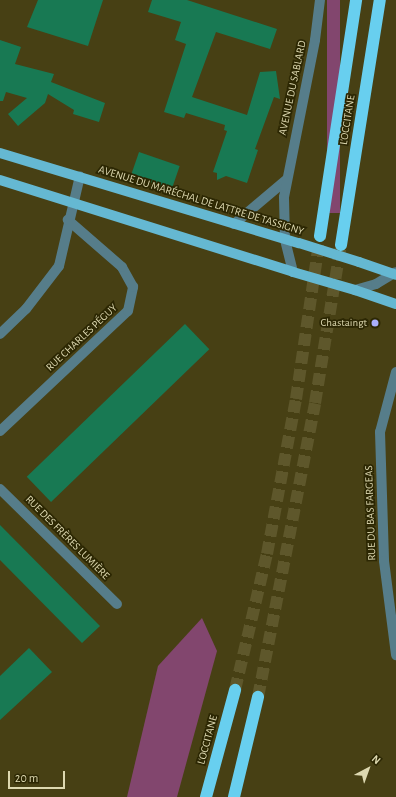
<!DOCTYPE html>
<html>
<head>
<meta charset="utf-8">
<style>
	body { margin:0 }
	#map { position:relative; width:396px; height:797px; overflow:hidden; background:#474014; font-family:"Alegreya Sans",sans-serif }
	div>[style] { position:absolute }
	.green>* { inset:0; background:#82466e; transform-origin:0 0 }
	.building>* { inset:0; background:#187953; transform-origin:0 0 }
	.highway-tunnel>* { height:12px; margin-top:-6px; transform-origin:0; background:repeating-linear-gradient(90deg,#5e572b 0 12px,transparent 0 18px) }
	.minor>* { height:10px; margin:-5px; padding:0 5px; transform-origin:5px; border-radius:5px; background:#567d8a }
	.major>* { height:10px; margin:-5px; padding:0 5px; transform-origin:5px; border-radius:5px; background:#65b8d2 }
	.highway>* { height:12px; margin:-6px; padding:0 6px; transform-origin:6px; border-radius:6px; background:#68cfef }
	.major-bridge>* { height:10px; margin:-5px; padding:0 5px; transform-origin:5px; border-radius:5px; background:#65b8d2 }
	.dots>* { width:11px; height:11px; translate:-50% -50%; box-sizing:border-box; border:2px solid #2c2703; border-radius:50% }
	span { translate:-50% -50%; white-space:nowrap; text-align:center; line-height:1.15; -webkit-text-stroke:3.5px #2c2703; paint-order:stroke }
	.street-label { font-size:11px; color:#ddd8b0 }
	.poi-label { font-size:11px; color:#ddd8b0 }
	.right { translate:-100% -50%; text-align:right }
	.north { position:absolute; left:348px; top:749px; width:40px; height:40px; -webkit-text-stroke:3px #2c2703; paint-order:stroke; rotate:41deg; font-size:11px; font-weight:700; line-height:16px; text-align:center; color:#ddd8b0 }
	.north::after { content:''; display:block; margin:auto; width:14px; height:18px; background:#ddd8b0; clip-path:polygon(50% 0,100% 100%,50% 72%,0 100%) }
	.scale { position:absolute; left:8px; top:771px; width:57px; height:18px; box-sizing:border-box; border:2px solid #ddd8b0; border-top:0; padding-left:5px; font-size:12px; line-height:14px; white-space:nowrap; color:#ddd8b0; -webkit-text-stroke:3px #2c2703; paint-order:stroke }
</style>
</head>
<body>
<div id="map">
	<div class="green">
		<div style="left:327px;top:0;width:13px;height:213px"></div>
		<div style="clip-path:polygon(202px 618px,217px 651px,177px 797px,127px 797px,158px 666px)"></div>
	</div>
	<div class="building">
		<div style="clip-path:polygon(38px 0,103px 0,88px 46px,27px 27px)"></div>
		<div style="clip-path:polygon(152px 0,187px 0,277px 29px,270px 49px,216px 32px,192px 97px,247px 115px,260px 72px,276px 71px,280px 99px,274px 97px,255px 149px,258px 150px,247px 183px,226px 176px,217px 180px,217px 173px,213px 172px,227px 131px,224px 130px,225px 125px,186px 113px,184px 118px,164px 112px,186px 44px,175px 40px,181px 22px,148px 12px)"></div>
		<div style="clip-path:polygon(0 40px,21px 47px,15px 64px,54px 74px,51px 82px,105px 103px,99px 122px,73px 114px,74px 110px,48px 94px,45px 103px,18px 126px,8px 114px,27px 98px,6px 92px,3px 101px,0 101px)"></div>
		<div style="left:139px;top:152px;width:43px;height:25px;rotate:19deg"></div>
		<div style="left:185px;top:324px;width:35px;height:220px;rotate:46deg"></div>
		<div style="clip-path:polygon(0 525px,100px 626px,82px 643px,0 560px)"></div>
		<div style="clip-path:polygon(29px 648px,52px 672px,0 720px,0 676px)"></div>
	</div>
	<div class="highway-tunnel">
		<div style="left:235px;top:690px;width:140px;rotate:-76.8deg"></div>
		<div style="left:267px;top:554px;width:158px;rotate:-79.4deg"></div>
		<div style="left:296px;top:399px;width:165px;rotate:-81.6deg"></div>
		<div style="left:258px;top:697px;width:299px;rotate:-79deg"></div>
		<div style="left:315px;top:403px;width:160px;rotate:-80.7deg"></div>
	</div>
	<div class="minor">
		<div style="left:234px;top:224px;width:68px;rotate:-40.2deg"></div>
		<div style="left:293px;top:272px;width:34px;rotate:-104deg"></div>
		<div style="left:285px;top:239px;width:42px;rotate:-91.4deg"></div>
		<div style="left:284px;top:197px;width:160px;rotate:-78.8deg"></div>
		<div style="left:315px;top:40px;width:40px;rotate:-82.9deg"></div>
		<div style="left:355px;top:290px;width:22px;rotate:-16deg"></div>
		<div style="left:376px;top:284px;width:23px;rotate:-31deg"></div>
		<div style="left:0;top:334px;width:36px;rotate:-44deg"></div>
		<div style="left:26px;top:309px;width:54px;rotate:-52.5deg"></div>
		<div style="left:59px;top:266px;width:92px;rotate:-76.9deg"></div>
		<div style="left:396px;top:372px;width:62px;rotate:104.9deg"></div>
		<div style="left:380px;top:432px;width:129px;rotate:88.2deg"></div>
		<div style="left:384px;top:561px;width:95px;rotate:82.7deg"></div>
		<div style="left:0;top:431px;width:175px;rotate:-43.2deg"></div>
		<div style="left:128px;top:311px;width:25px;rotate:-78deg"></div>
		<div style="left:133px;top:287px;width:23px;rotate:-119deg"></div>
		<div style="left:122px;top:267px;width:72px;rotate:-139deg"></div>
		<div style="left:0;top:489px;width:164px;rotate:44.5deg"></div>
	</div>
	<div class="major">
		<div style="left:0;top:153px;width:312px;rotate:16.8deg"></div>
		<div style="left:0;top:180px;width:307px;rotate:17.4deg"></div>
		<div style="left:359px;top:262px;width:39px;rotate:19deg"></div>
		<div style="left:355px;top:290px;width:43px;rotate:18.9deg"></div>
	</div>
	<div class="highway">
		<div style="left:320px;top:236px;width:239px;rotate:-81.3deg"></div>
		<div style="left:341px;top:245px;width:248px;rotate:-81deg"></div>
		<div style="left:206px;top:797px;width:111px;rotate:-74.8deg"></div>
		<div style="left:234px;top:797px;width:103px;rotate:-76.5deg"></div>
	</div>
	<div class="major-bridge">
		<div style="left:299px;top:243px;width:63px;rotate:17.6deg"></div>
		<div style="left:293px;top:272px;width:65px;rotate:16.2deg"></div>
	</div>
	<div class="dots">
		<div style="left:375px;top:323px;background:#abaffb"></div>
	</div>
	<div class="street-label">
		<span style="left:293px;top:88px;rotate:-78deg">AVENUE DU SABLARD</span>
		<span style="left:348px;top:120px;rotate:-81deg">L'OCCITANE</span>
		<span style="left:201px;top:201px;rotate:17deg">AVENUE DU MARÉCHAL DE LATTRE DE TASSIGNY</span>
		<span style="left:82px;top:338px;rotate:-43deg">RUE CHARLES PÉGUY</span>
		<span style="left:371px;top:513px;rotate:-92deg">RUE DU BAS FARGEAS</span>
		<span style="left:67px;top:538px;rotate:45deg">RUE DES FRÈRES LUMIÈRE</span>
		<span style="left:208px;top:740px;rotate:-75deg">L'OCCITANE</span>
	</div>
	<div class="poi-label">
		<span class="right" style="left:367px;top:323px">Chastaingt</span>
	</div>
	<div class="north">N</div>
	<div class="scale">20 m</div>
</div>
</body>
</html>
